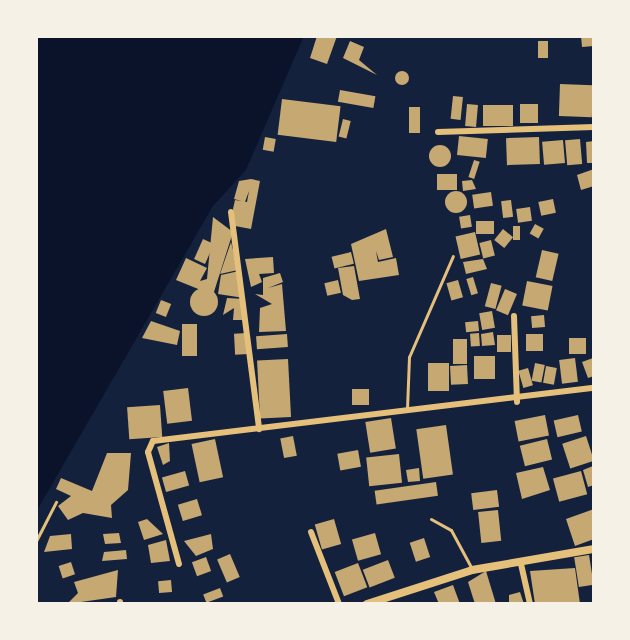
<!DOCTYPE html>
<html>
<head>
<meta charset="utf-8">
<style>
	body { margin:0 }
	#map { position:relative; width:630px; height:640px; overflow:hidden; background:#14213d; font-family:"DM Sans",sans-serif }
	div>[style] { position:absolute }
	.water>* { inset:0; background:#0b132b }
	.building>* { inset:0; background:#c6a872; transform-origin:0 0 }
	.round { border-radius:50% }
	.service>* { height:3px; margin:-1.5px; padding:0 1.5px; transform-origin:1.5px; border-radius:1.5px; background:#e5c07b }
	.minor>* { height:6px; margin:-3px; padding:0 3px; transform-origin:3px; border-radius:3px; background:#e5c07b }
	.tertiary>* { height:8px; margin:-4px; padding:0 4px; transform-origin:4px; border-radius:4px; background:#e5c07b }
	span { translate:-50% -50%; white-space:nowrap; text-align:center; line-height:1.15; -webkit-text-stroke:7px #f6f1e7; paint-order:stroke }
	.frame { position:absolute; inset:0; border:38px solid #f6f1e7; pointer-events:none }
</style>
</head>
<body>
<div id="map">
	<div class="water">
		<div style="clip-path:polygon(36px 36px,304px 36px,246px 170px,213px 206px,36px 512px)"></div>
	</div>
	<div class="building">
		<div style="clip-path:polygon(317px 36px,337px 36px,327px 64px,310px 58px)"></div>
		<div style="clip-path:polygon(581px 36px,594px 36px,594px 46px,582px 47px)"></div>
		<div style="clip-path:polygon(350px 41px,364px 47px,359px 60px,377px 75px,343px 58px)"></div>
		<div style="left:538px;top:41px;width:10px;height:17px"></div>
		<div class="round" style="left:395px;top:71px;width:14px;height:14px"></div>
		<div style="left:560px;top:84px;width:33px;height:32px;rotate:2deg"></div>
		<div style="left:340px;top:90px;width:36px;height:12px;rotate:10deg"></div>
		<div style="left:453px;top:96px;width:10px;height:23px;rotate:6deg"></div>
		<div style="left:282px;top:99px;width:59px;height:36px;rotate:7deg"></div>
		<div style="left:467px;top:104px;width:11px;height:22px;rotate:5deg"></div>
		<div style="left:520px;top:104px;width:18px;height:19px"></div>
		<div style="left:483px;top:105px;width:30px;height:21px"></div>
		<div style="left:409px;top:107px;width:11px;height:26px"></div>
		<div style="left:343px;top:119px;width:8px;height:18px;rotate:14deg"></div>
		<div style="left:459px;top:136px;width:29px;height:19px;rotate:6deg"></div>
		<div style="left:265px;top:137px;width:11px;height:13px;rotate:10deg"></div>
		<div style="left:539px;top:137px;width:27px;height:33px;rotate:88deg"></div>
		<div style="left:580px;top:139px;width:25px;height:15px;rotate:85deg"></div>
		<div style="left:563px;top:140px;width:23px;height:21px;rotate:85deg"></div>
		<div style="clip-path:polygon(594px 141px,594px 163px,587px 163px,586px 142px)"></div>
		<div class="round" style="left:429px;top:145px;width:22px;height:22px"></div>
		<div style="left:474px;top:160px;width:6px;height:18px;rotate:18deg"></div>
		<div style="clip-path:polygon(594px 169px,594px 186px,581px 190px,577px 175px)"></div>
		<div style="left:437px;top:174px;width:20px;height:16px"></div>
		<div style="clip-path:polygon(251px 179px,260px 181px,251px 229px,235px 226px,233px 209px,235px 200px,247px 202px,249px 191px,245px 202px,234px 199px,239px 181px)"></div>
		<div style="clip-path:polygon(472px 180px,476px 189px,463px 191px,462px 181px)"></div>
		<div class="round" style="left:445px;top:191px;width:22px;height:22px"></div>
		<div style="left:491px;top:192px;width:14px;height:19px;rotate:82deg"></div>
		<div style="left:553px;top:199px;width:14px;height:15px;rotate:78deg"></div>
		<div style="left:511px;top:200px;width:17px;height:10px;rotate:83deg"></div>
		<div style="left:530px;top:207px;width:14px;height:14px;rotate:82deg"></div>
		<div style="left:470px;top:215px;width:12px;height:11px;rotate:81deg"></div>
		<div style="clip-path:polygon(213px 217px,233px 232px,213px 295px,176px 280px,186px 258px,207px 268px,200px 281px,207px 279px)"></div>
		<div style="left:476px;top:221px;width:18px;height:13px"></div>
		<div style="left:535px;top:224px;width:10px;height:11px;rotate:29deg"></div>
		<div style="left:513px;top:226px;width:7px;height:14px"></div>
		<div style="clip-path:polygon(386px 229px,393px 257px,379px 260px,376px 251px,378px 262px,396px 258px,399px 275px,359px 281px,351px 244px)"></div>
		<div style="left:503px;top:229px;width:13px;height:14px;rotate:39deg"></div>
		<div style="left:475px;top:232px;width:23px;height:20px;rotate:77deg"></div>
		<div style="left:203px;top:239px;width:12px;height:22px;rotate:24deg"></div>
		<div style="left:491px;top:240px;width:16px;height:12px;rotate:76deg"></div>
		<div style="clip-path:polygon(231px 242px,238px 270px,220px 274px)"></div>
		<div style="left:542px;top:250px;width:17px;height:28px;rotate:13deg"></div>
		<div style="left:351px;top:252px;width:12px;height:20px;rotate:76deg"></div>
		<div style="clip-path:polygon(273px 257px,274px 273px,259px 274px,262px 282px,251px 287px,245px 259px)"></div>
		<div style="clip-path:polygon(483px 259px,487px 269px,466px 274px,463px 262px)"></div>
		<div style="clip-path:polygon(354px 266px,360px 299px,352px 300px,343px 295px,338px 268px)"></div>
		<div style="clip-path:polygon(239px 271px,244px 298px,218px 294px,221px 275px)"></div>
		<div style="clip-path:polygon(280px 273px,283px 282px,268px 288px,282px 284px,286px 331px,259px 332px,260px 308px,272px 304px,255px 294px,263px 295px,263px 278px)"></div>
		<div style="left:473px;top:277px;width:17px;height:7px;rotate:73deg"></div>
		<div style="left:338px;top:280px;width:13px;height:14px;rotate:77deg"></div>
		<div style="left:458px;top:280px;width:18px;height:12px;rotate:74deg"></div>
		<div style="left:527px;top:281px;width:26px;height:25px;rotate:11deg"></div>
		<div style="left:491px;top:283px;width:11px;height:24px;rotate:15deg"></div>
		<div class="round" style="left:190px;top:288px;width:28px;height:28px"></div>
		<div style="left:505px;top:289px;width:13px;height:23px;rotate:23deg"></div>
		<div style="clip-path:polygon(227px 298px,245px 299px,246px 320px,233px 320px,234px 308px,223px 315px)"></div>
		<div style="left:161px;top:300px;width:11px;height:14px;rotate:22deg"></div>
		<div style="left:492px;top:311px;width:17px;height:13px;rotate:80deg"></div>
		<div style="left:544px;top:315px;width:12px;height:13px;rotate:85deg"></div>
		<div style="clip-path:polygon(151px 321px,180px 331px,177px 345px,142px 338px)"></div>
		<div style="left:478px;top:321px;width:10px;height:13px;rotate:84deg"></div>
		<div style="left:182px;top:324px;width:15px;height:32px"></div>
		<div style="clip-path:polygon(493px 332px,495px 345px,482px 346px,481px 334px)"></div>
		<div style="left:247px;top:333px;width:21px;height:13px;rotate:87deg"></div>
		<div style="left:479px;top:333px;width:13px;height:9px;rotate:86deg"></div>
		<div style="left:287px;top:334px;width:13px;height:31px;rotate:86deg"></div>
		<div style="left:526px;top:334px;width:17px;height:17px"></div>
		<div style="left:511px;top:335px;width:17px;height:14px;rotate:90deg"></div>
		<div style="left:569px;top:338px;width:17px;height:16px"></div>
		<div style="left:453px;top:339px;width:14px;height:25px"></div>
		<div style="left:474px;top:356px;width:21px;height:23px"></div>
		<div style="left:575px;top:358px;width:24px;height:16px;rotate:83deg"></div>
		<div style="clip-path:polygon(593px 358px,594px 376px,588px 378px,582px 362px)"></div>
		<div style="left:288px;top:359px;width:58px;height:31px;rotate:87deg"></div>
		<div style="left:428px;top:363px;width:21px;height:28px"></div>
		<div style="left:535px;top:363px;width:10px;height:18px;rotate:11deg"></div>
		<div style="left:467px;top:365px;width:19px;height:17px;rotate:87deg"></div>
		<div style="left:546px;top:366px;width:11px;height:17px;rotate:10deg"></div>
		<div style="left:528px;top:368px;width:18px;height:10px;rotate:74deg"></div>
		<div style="left:188px;top:388px;width:33px;height:25px;rotate:83deg"></div>
		<div style="left:369px;top:389px;width:16px;height:17px;rotate:90deg"></div>
		<div style="left:160px;top:405px;width:32px;height:33px;rotate:86deg"></div>
		<div style="left:545px;top:415px;width:21px;height:31px;rotate:79deg"></div>
		<div style="left:578px;top:415px;width:17px;height:25px;rotate:77deg"></div>
		<div style="left:391px;top:418px;width:31px;height:26px;rotate:81deg"></div>
		<div style="left:446px;top:425px;width:50px;height:30px;rotate:82deg"></div>
		<div style="left:293px;top:436px;width:20px;height:13px;rotate:79deg"></div>
		<div style="left:586px;top:436px;width:26px;height:25px;rotate:72deg"></div>
		<div style="left:215px;top:439px;width:39px;height:24px;rotate:78deg"></div>
		<div style="left:547px;top:439px;width:21px;height:28px;rotate:76deg"></div>
		<div style="clip-path:polygon(169px 443px,170px 461px,163px 465px,157px 447px)"></div>
		<div style="left:358px;top:450px;width:17px;height:21px;rotate:80deg"></div>
		<div style="clip-path:polygon(107px 453px,131px 453px,128px 490px,111px 505px,112px 518px,83px 513px,68px 520px,58px 506px,71px 496px,56px 489px,61px 478px,92px 491px)"></div>
		<div style="left:399px;top:454px;width:29px;height:33px;rotate:84deg"></div>
		<div style="clip-path:polygon(593px 466px,594px 485px,588px 487px,583px 470px)"></div>
		<div style="clip-path:polygon(543px 467px,550px 490px,522px 499px,516px 473px)"></div>
		<div style="clip-path:polygon(419px 468px,420px 481px,408px 482px,406px 470px)"></div>
		<div style="left:185px;top:471px;width:15px;height:24px;rotate:74deg"></div>
		<div style="left:581px;top:471px;width:24px;height:29px;rotate:75deg"></div>
		<div style="left:436px;top:482px;width:14px;height:62px;rotate:82deg"></div>
		<div style="left:497px;top:490px;width:17px;height:26px;rotate:83deg"></div>
		<div style="left:197px;top:499px;width:17px;height:20px;rotate:73deg"></div>
		<div style="clip-path:polygon(594px 509px,594px 539px,575px 546px,566px 519px)"></div>
		<div style="left:498px;top:510px;width:31px;height:20px;rotate:84deg"></div>
		<div style="clip-path:polygon(147px 519px,163px 534px,144px 540px,138px 522px)"></div>
		<div style="left:334px;top:519px;width:26px;height:20px;rotate:74deg"></div>
		<div style="clip-path:polygon(119px 533px,121px 543px,105px 544px,103px 534px)"></div>
		<div style="left:375px;top:533px;width:22px;height:24px;rotate:74deg"></div>
		<div style="clip-path:polygon(71px 534px,72px 549px,44px 552px,50px 536px)"></div>
		<div style="clip-path:polygon(211px 534px,213px 549px,196px 556px,184px 541px)"></div>
		<div style="left:424px;top:538px;width:20px;height:15px;rotate:72deg"></div>
		<div style="clip-path:polygon(166px 540px,170px 561px,151px 563px,148px 545px)"></div>
		<div style="clip-path:polygon(126px 550px,127px 559px,102px 561px,104px 552px)"></div>
		<div style="left:230px;top:554px;width:25px;height:14px;rotate:67deg"></div>
		<div style="left:589px;top:555px;width:30px;height:15px;rotate:81deg"></div>
		<div style="left:206px;top:557px;width:15px;height:15px;rotate:70deg"></div>
		<div style="left:388px;top:560px;width:19px;height:27px;rotate:69deg"></div>
		<div style="left:71px;top:562px;width:13px;height:13px;rotate:72deg"></div>
		<div style="left:358px;top:563px;width:26px;height:25px;rotate:69deg"></div>
		<div style="clip-path:polygon(575px 568px,580px 604px,535px 604px,530px 571px)"></div>
		<div style="clip-path:polygon(118px 570px,116px 597px,67px 604px,78px 593px,74px 582px)"></div>
		<div style="clip-path:polygon(486px 571px,496px 604px,475px 604px,468px 582px)"></div>
		<div style="left:171px;top:580px;width:12px;height:13px;rotate:85deg"></div>
		<div style="clip-path:polygon(453px 585px,460px 604px,439px 604px,434px 592px)"></div>
		<div style="left:220px;top:588px;width:9px;height:18px;rotate:69deg"></div>
		<div style="clip-path:polygon(520px 592px,524px 604px,509px 604px,509px 595px)"></div>
	</div>
	<div class="service">
		<div style="left:407px;top:409px;width:52px;rotate:-87.8deg"></div>
		<div style="left:409px;top:357px;width:110px;rotate:-66.5deg"></div>
		<div style="left:431px;top:519px;width:23px;rotate:29deg"></div>
		<div style="left:451px;top:530px;width:42px;rotate:61.6deg"></div>
		<div style="left:36px;top:541px;width:44px;rotate:-62.9deg"></div>
	</div>
	<div class="minor">
		<div style="left:438px;top:132px;width:156px;rotate:-1.8deg"></div>
		<div style="left:231px;top:212px;width:219px;rotate:82.6deg"></div>
		<div style="left:514px;top:316px;width:86px;rotate:88deg"></div>
		<div style="left:311px;top:532px;width:77px;rotate:68.7deg"></div>
		<div style="left:179px;top:564px;width:116px;rotate:-105.5deg"></div>
		<div style="left:148px;top:452px;width:12px;rotate:-66deg"></div>
		<div style="left:153px;top:441px;width:444px;rotate:-6.9deg"></div>
		<div style="left:521px;top:564px;width:41px;rotate:77.3deg"></div>
		<div style="left:120px;top:602px;width:2px;rotate:90deg"></div>
	</div>
	<div class="tertiary">
		<div style="left:367px;top:604px;width:110px;rotate:-17.9deg"></div>
		<div style="left:472px;top:570px;width:124px;rotate:-9.8deg"></div>
	</div>
	<div class="frame"></div>
</div>
</body>
</html>
